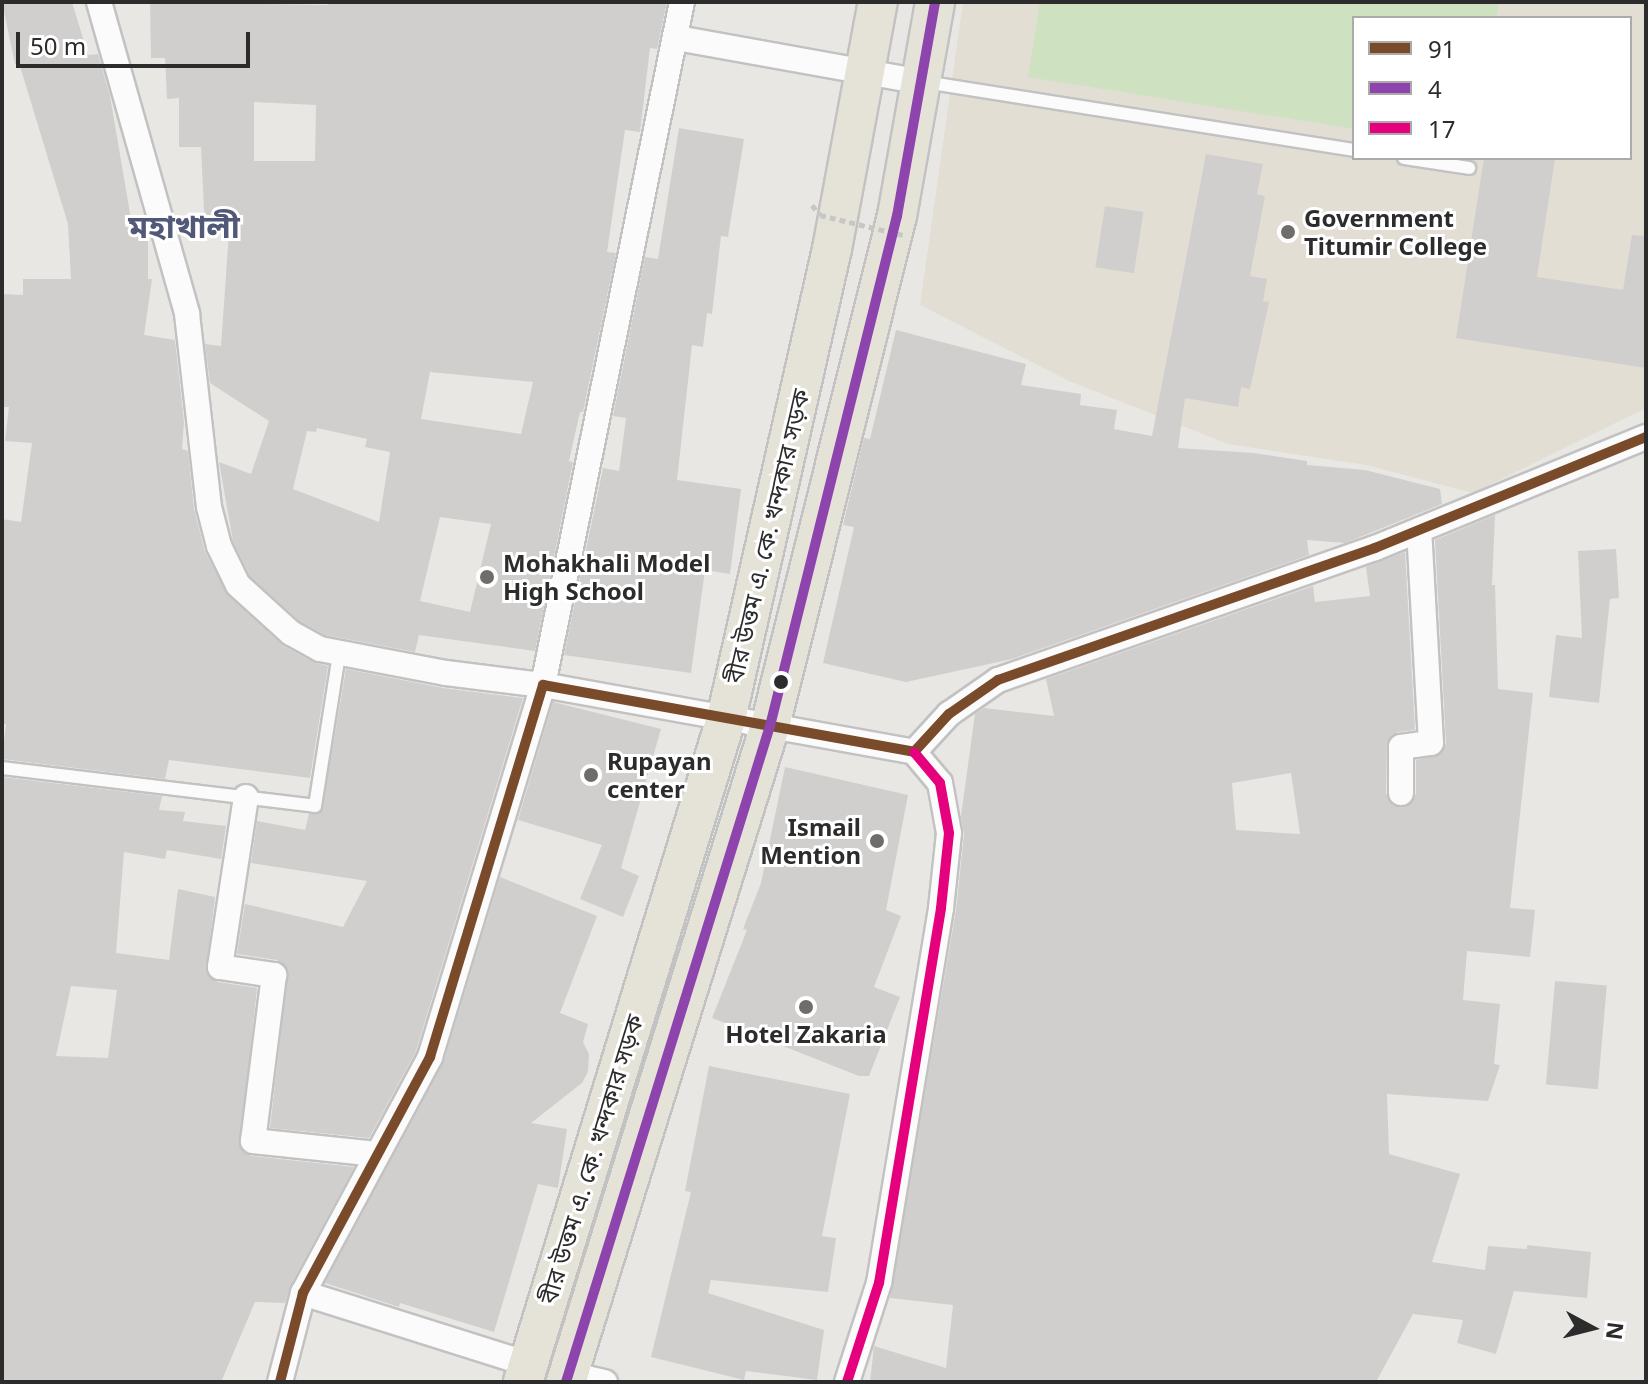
<!DOCTYPE html>
<html>
<head>
<meta charset="utf-8">
<style>
	body { margin:0 }
	#map { position:relative; width:1648px; height:1384px; overflow:hidden; background:#e9e7e4; font-family:"Noto Sans","Noto Sans Bengali",sans-serif }
	div>[style] { position:absolute }
	.education>* { inset:0; background:#e2ded3 }
	.green>* { inset:0; background:#cee1c1 }
	.building>* { inset:0; background:#d1cfcd; transform-origin:0 0 }
	.roads { filter:drop-shadow(2px 0 #c2c2c2) drop-shadow(-2px 0 #c2c2c2) drop-shadow(0 2px #c2c2c2) drop-shadow(0 -2px #c2c2c2) }
	.lane>* { height:12px; margin:-6px; padding:0 6px; transform-origin:6px; border-radius:6px; background:#fcfbfb }
	.street>* { height:24px; margin:-12px; padding:0 12px; transform-origin:12px; border-radius:12px; background:#fcfbfb }
	.primary>* { height:38px; margin:-19px; padding:0 19px; transform-origin:19px; border-radius:19px; background:#e5e2d7 }
	.path-bridge>* { height:5px; margin-top:-2.5px; transform-origin:0; background:repeating-linear-gradient(90deg,#c7c7c7 0 6px,transparent 0 10px) }
	.bus-1>* { height:10px; margin:-5px; padding:0 5px; transform-origin:5px; border-radius:5px; background:#7a4b2a }
	.bus-2>* { height:10px; margin:-5px; padding:0 5px; transform-origin:5px; border-radius:5px; background:#8e44ad }
	.bus-3>* { height:10px; margin:-5px; padding:0 5px; transform-origin:5px; border-radius:5px; background:#e5007d }
	.dots>* { width:22px; height:22px; translate:-50% -50%; box-sizing:border-box; border:4px solid #fff; border-radius:50% }
	span { translate:-50% -50%; white-space:nowrap; text-align:center; line-height:1.15; -webkit-text-stroke:6px #fff; paint-order:stroke }
	.poi-label { font-size:24px; color:#2c2c2c; font-weight:700 }
	.left { translate:0 -50%; text-align:left }
	.right { translate:-100% -50%; text-align:right }
	.street-label { font-size:24px; color:#2c2c2c }
	.district-label { font-size:32px; color:#525978; font-weight:700 }
	.frame { position:absolute; inset:0; border:4px solid #2c2c2c; pointer-events:none }
	.legend { position:absolute; left:1352px; top:16px; width:280px; height:144px; box-sizing:border-box; background:#fff; border:2px solid #ababab; margin:0; padding:10px 14px; list-style:none; font-size:24px; color:#2c2c2c }
	.legend li { display:flex; align-items:center; gap:16px; height:40px }
	.legend b { width:40px; border:2px solid #ababab }
	.north { position:absolute; left:1552px; top:1288px; width:80px; height:80px; -webkit-text-stroke:6px #fff; paint-order:stroke; rotate:97deg; font-size:22px; font-weight:700; line-height:32px; text-align:center; color:#2c2c2c }
	.north::after { content:''; display:block; margin:auto; width:28px; height:36px; background:#2c2c2c; clip-path:polygon(50% 0,100% 100%,50% 72%,0 100%) }
	.scale { position:absolute; left:16px; top:32px; width:234px; height:36px; box-sizing:border-box; border:4px solid #2c2c2c; border-top:0; padding-left:10px; font-size:24px; line-height:28px; white-space:nowrap; color:#2c2c2c; -webkit-text-stroke:6px #fff; paint-order:stroke }
</style>
</head>
<body>
<div id="map">
	<div class="education">
		<div style="clip-path:polygon(evenodd,963px 2px,1646px 2px,1646px 408px,1473px 493px,1366px 465px,1228px 444px,1069px 381px,920px 305px,963px 2px,1354px 18px,1630px 18px,1630px 158px,1354px 158px,1354px 18px)"></div>
	</div>
	<div class="green">
		<div style="clip-path:polygon(1040px 2px,1499px 2px,1496px 18px,1354px 18px,1354px 129px,1028px 77px)"></div>
	</div>
	<div class="building">
		<div style="clip-path:polygon(2px 2px,72px 2px,88px 55px,98px 54px,110px 96px,132px 225px,137px 224px,140px 233px,148px 235px,148px 279px,152px 279px,144px 335px,175px 340px,184px 422px,182px 449px,188px 451px,194px 509px,205px 552px,228px 596px,283px 646px,313px 662px,328px 666px,310px 778px,169px 760px,165px 779px,2px 759px,6px 724px,2px 724px,2px 519px,21px 522px,32px 443px,5px 441px,9px 407px,2px 407px,2px 294px,23px 295px,23px 279px,71px 279px,68px 224px,19px 63px,15px 64px)"></div>
		<div style="clip-path:polygon(evenodd,150px 2px,328px 5px,328px 2px,667px 2px,657px 49px,650px 48px,640px 132px,625px 130px,607px 252px,616px 253px,583px 412px,580px 412px,569px 461px,573px 462px,535px 651px,419px 635px,415px 652px,325px 635px,300px 621px,250px 576px,233px 541px,219px 462px,251px 474px,269px 421px,210px 383px,205px 344px,221px 346px,229px 232px,205px 232px,201px 147px,179px 147px,179px 98px,167px 99px,165px 58px,151px 58px,150px 2px,254px 102px,316px 105px,315px 161px,254px 161px,254px 102px,150px 2px,430px 372px,533px 382px,521px 434px,421px 419px,430px 372px,150px 2px,317px 428px,367px 439px,365px 447px,390px 452px,379px 522px,293px 489px,307px 431px,316px 432px,317px 428px,150px 2px,440px 517px,491px 524px,470px 612px,420px 601px,440px 517px)"></div>
		<div style="clip-path:polygon(679px 128px,744px 139px,728px 237px,721px 236px,712px 314px,707px 313px,703px 347px,692px 345px,677px 480px,741px 489px,730px 574px,705px 570px,691px 673px,564px 655px,603px 468px,619px 471px,626px 418px,613px 416px,645px 257px,658px 259px)"></div>
		<div style="clip-path:polygon(1206px 154px,1263px 164px,1257px 194px,1265px 196px,1250px 276px,1267px 279px,1263px 301px,1269px 302px,1250px 389px,1241px 387px,1238px 407px,1185px 398px,1178px 448px,1254px 453px,1307px 461px,1307px 465px,1365px 470px,1440px 489px,1442px 504px,1345px 543px,1307px 540px,1309px 555px,1012px 659px,906px 682px,823px 663px,854px 527px,843px 525px,848px 504px,864px 438px,870px 439px,896px 330px,1026px 364px,1021px 385px,1081px 394px,1080px 405px,1117px 410px,1114px 429px,1152px 436px)"></div>
		<div style="clip-path:polygon(1484px 158px,1555px 158px,1537px 277px,1623px 290px,1632px 235px,1646px 236px,1646px 368px,1456px 338px)"></div>
		<div style="left:1105px;top:206px;width:39px;height:62px;rotate:9deg"></div>
		<div style="clip-path:polygon(evenodd,1495px 515px,1492px 585px,1495px 585px,1498px 689px,1533px 693px,1510px 908px,1535px 910px,1530px 957px,1467px 951px,1463px 1000px,1500px 1004px,1494px 1064px,1500px 1065px,1488px 1101px,1387px 1094px,1389px 1154px,1460px 1174px,1432px 1262px,1485px 1270px,1488px 1246px,1527px 1249px,1527px 1245px,1591px 1252px,1587px 1298px,1514px 1291px,1496px 1354px,1457px 1343px,1463px 1320px,1413px 1314px,1376px 1382px,870px 1382px,874px 1346px,946px 1368px,953px 1305px,890px 1298px,956px 910px,964px 835px,961px 816px,975px 714px,984px 708px,1054px 716px,1046px 679px,1313px 586px,1315px 602px,1370px 596px,1366px 567px,1405px 552px,1415px 730px,1398px 732px,1387px 741px,1386px 793px,1393px 806px,1408px 806px,1416px 794px,1416px 760px,1439px 755px,1446px 743px,1435px 540px,1495px 515px,1291px 773px,1300px 834px,1236px 830px,1232px 783px,1291px 773px)"></div>
		<div style="clip-path:polygon(1616px 549px,1619px 598px,1610px 599px,1599px 703px,1549px 697px,1556px 635px,1582px 638px,1578px 551px)"></div>
		<div style="clip-path:polygon(346px 669px,443px 688px,523px 698px,416px 1051px,369px 1138px,270px 1128px,288px 970px,277px 960px,237px 954px,245px 904px,343px 927px,367px 881px,251px 863px,257px 821px,305px 830px,309px 814px,322px 811px)"></div>
		<div style="clip-path:polygon(553px 702px,661px 729px,621px 868px,639px 876px,623px 917px,580px 899px,602px 845px,518px 820px)"></div>
		<div style="clip-path:polygon(785px 767px,908px 795px,886px 910px,901px 916px,874px 987px,900px 997px,869px 1076px,859px 1076px,712px 1018px,747px 930px,743px 929px,761px 883px)"></div>
		<div style="clip-path:polygon(evenodd,2px 777px,162px 796px,159px 810px,185px 812px,183px 821px,226px 826px,221px 859px,167px 850px,165px 859px,124px 852px,116px 953px,169px 960px,178px 889px,215px 897px,206px 973px,218px 982px,257px 988px,240px 1148px,251px 1156px,354px 1167px,290px 1286px,285px 1303px,255px 1302px,221px 1382px,2px 1382px,2px 777px,71px 986px,117px 990px,108px 1058px,56px 1056px,71px 986px)"></div>
		<div style="clip-path:polygon(500px 877px,597px 916px,560px 1013px,588px 1024px,583px 1042px,589px 1054px,588px 1072px,582px 1083px,531px 1123px,567px 1129px,558px 1188px,538px 1184px,494px 1332px,400px 1303px,399px 1307px,325px 1283px,443px 1064px)"></div>
		<div style="left:1555px;top:981px;width:52px;height:104px;rotate:5deg"></div>
		<div style="clip-path:polygon(709px 1066px,850px 1094px,822px 1236px,836px 1238px,828px 1292px,711px 1280px,708px 1293px,824px 1330px,817px 1380px,746px 1371px,744px 1380px,651px 1357px,691px 1192px,685px 1191px)"></div>
	</div>
	<div class="roads">
		<div class="lane">
			<div style="left:925px;top:82px;width:434px;rotate:9deg"></div>
			<div style="left:1404px;top:158px;width:66px;rotate:8.7deg"></div>
			<div style="left:2px;top:768px;width:315px;rotate:6.9deg"></div>
			<div style="left:315px;top:806px;width:154px;rotate:-81deg"></div>
		</div>
		<div class="street">
			<div style="left:99px;top:2px;width:324px;rotate:74.2deg"></div>
			<div style="left:187px;top:314px;width:194px;rotate:83.5deg"></div>
			<div style="left:209px;top:507px;width:40px;rotate:75.6deg"></div>
			<div style="left:219px;top:546px;width:43px;rotate:64deg"></div>
			<div style="left:238px;top:585px;width:72px;rotate:42.2deg"></div>
			<div style="left:291px;top:633px;width:33px;rotate:29deg"></div>
			<div style="left:320px;top:649px;width:128px;rotate:10.8deg"></div>
			<div style="left:446px;top:673px;width:98px;rotate:7.1deg"></div>
			<div style="left:543px;top:685px;width:697px;rotate:-78.5deg"></div>
			<div style="left:677px;top:38px;width:248px;rotate:10.2deg"></div>
			<div style="left:1401px;top:793px;width:46px;rotate:-90deg"></div>
			<div style="left:1401px;top:747px;width:30px;rotate:-8deg"></div>
			<div style="left:1431px;top:743px;width:213px;rotate:-93.2deg"></div>
			<div style="left:246px;top:797px;width:172px;rotate:98.7deg"></div>
			<div style="left:220px;top:967px;width:55px;rotate:8.4deg"></div>
			<div style="left:274px;top:975px;width:167px;rotate:97.2deg"></div>
			<div style="left:253px;top:1141px;width:124px;rotate:6deg"></div>
			<div style="left:303px;top:1293px;width:236px;rotate:17.5deg"></div>
			<div style="left:569px;top:1374px;width:37px;rotate:13deg"></div>
			<div style="left:280px;top:1382px;width:92px;rotate:-75.5deg"></div>
			<div style="left:303px;top:1293px;width:268px;rotate:-61.7deg"></div>
			<div style="left:430px;top:1057px;width:389px;rotate:-73.1deg"></div>
			<div style="left:543px;top:685px;width:377px;rotate:10.2deg"></div>
			<div style="left:914px;top:752px;width:52px;rotate:-47.4deg"></div>
			<div style="left:949px;top:714px;width:60px;rotate:-34.8deg"></div>
			<div style="left:998px;top:680px;width:399px;rotate:-19.3deg"></div>
			<div style="left:1375px;top:548px;width:293px;rotate:-22.3deg"></div>
			<div style="left:847px;top:1382px;width:104px;rotate:-72.1deg"></div>
			<div style="left:879px;top:1283px;width:380px;rotate:-80.6deg"></div>
			<div style="left:941px;top:908px;width:75px;rotate:-83.9deg"></div>
			<div style="left:949px;top:833px;width:51px;rotate:-100.2deg"></div>
			<div style="left:940px;top:783px;width:40px;rotate:-130deg"></div>
		</div>
		<div class="primary">
			<div style="left:523px;top:1382px;width:693px;rotate:-72.98deg"></div>
			<div style="left:726px;top:719px;width:482px;rotate:-77.3deg"></div>
			<div style="left:832px;top:249px;width:251px;rotate:-79.5deg"></div>
			<div style="left:566px;top:1382px;width:687px;rotate:-72.73deg"></div>
			<div style="left:770px;top:726px;width:526px;rotate:-76.02deg"></div>
			<div style="left:897px;top:216px;width:217px;rotate:-79.9deg"></div>
		</div>
	</div>
	<div class="path-bridge">
		<div style="left:812px;top:205px;width:13px;rotate:51deg"></div>
		<div style="left:820px;top:215px;width:85px;rotate:13.5deg"></div>
	</div>
	<div class="bus-1">
		<div style="left:280px;top:1382px;width:92px;rotate:-75.5deg"></div>
		<div style="left:303px;top:1293px;width:268px;rotate:-61.7deg"></div>
		<div style="left:430px;top:1057px;width:389px;rotate:-73.1deg"></div>
		<div style="left:543px;top:685px;width:377px;rotate:10.2deg"></div>
		<div style="left:914px;top:752px;width:52px;rotate:-47.4deg"></div>
		<div style="left:949px;top:714px;width:60px;rotate:-34.8deg"></div>
		<div style="left:998px;top:680px;width:399px;rotate:-19.3deg"></div>
		<div style="left:1375px;top:548px;width:293px;rotate:-22.3deg"></div>
	</div>
	<div class="bus-2">
		<div style="left:566px;top:1382px;width:687px;rotate:-72.73deg"></div>
		<div style="left:770px;top:726px;width:526px;rotate:-76.02deg"></div>
		<div style="left:897px;top:216px;width:217px;rotate:-79.9deg"></div>
	</div>
	<div class="bus-3">
		<div style="left:847px;top:1382px;width:104px;rotate:-72.1deg"></div>
		<div style="left:879px;top:1283px;width:380px;rotate:-80.6deg"></div>
		<div style="left:941px;top:908px;width:75px;rotate:-83.9deg"></div>
		<div style="left:949px;top:833px;width:51px;rotate:-100.2deg"></div>
		<div style="left:940px;top:783px;width:40px;rotate:-130deg"></div>
	</div>
	<div class="dots">
		<div style="left:1288px;top:232px;background:#6e6d6c"></div>
		<div style="left:487px;top:577px;background:#6e6d6c"></div>
		<div style="left:781px;top:682px;background:#2c2c2c"></div>
		<div style="left:591px;top:775px;background:#6e6d6c"></div>
		<div style="left:877px;top:841px;background:#6e6d6c"></div>
		<div style="left:806px;top:1007px;background:#6e6d6c"></div>
	</div>
	<div class="poi-label">
		<span class="left" style="left:1304px;top:232px">Government<br>Titumir College</span>
		<span class="left" style="left:503px;top:577px">Mohakhali Model<br>High School</span>
		<span class="left" style="left:607px;top:775px">Rupayan<br>center</span>
		<span class="right" style="left:861px;top:841px">Ismail<br>Mention</span>
		<span style="left:806px;top:1034px">Hotel Zakaria</span>
	</div>
	<div class="street-label">
		<span style="left:767px;top:536px;rotate:-77deg">বীর উত্তম এ. কে. খন্দকার সড়ক</span>
		<span style="left:591px;top:1159px;rotate:-73deg">বীর উত্তম এ. কে. খন্দকার সড়ক</span>
	</div>
	<div class="district-label">
		<span style="left:184px;top:226px">মহাখালী</span>
	</div>
	<div class="frame"></div>
	<ul class="legend">
	<li><b style="height:10px;background:#7a4b2a"></b>91</li>
	<li><b style="height:10px;background:#8e44ad"></b>4</li>
	<li><b style="height:10px;background:#e5007d"></b>17</li>
	</ul>
	<div class="north">N</div>
	<div class="scale">50 m</div>
</div>
</body>
</html>
